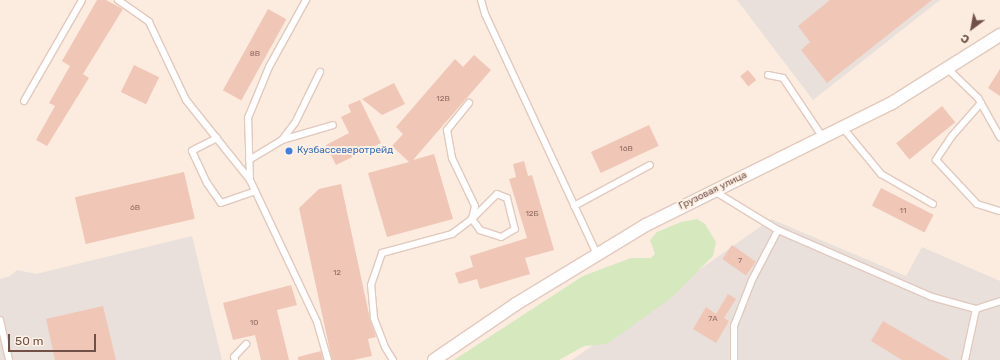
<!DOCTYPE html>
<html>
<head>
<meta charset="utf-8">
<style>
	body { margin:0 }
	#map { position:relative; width:1000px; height:360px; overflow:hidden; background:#fbecdf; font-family:Rubik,sans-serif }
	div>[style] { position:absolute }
	.industrial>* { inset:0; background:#e9e0db }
	.green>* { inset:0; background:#d5e8be }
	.building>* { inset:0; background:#f0c6b7; transform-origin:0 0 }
	.roads { filter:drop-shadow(1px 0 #e1c9be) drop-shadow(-1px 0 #e1c9be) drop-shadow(0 1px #e1c9be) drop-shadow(0 -1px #e1c9be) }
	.lane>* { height:6px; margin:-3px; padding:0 3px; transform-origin:3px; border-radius:3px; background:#fff }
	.street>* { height:12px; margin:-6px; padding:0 6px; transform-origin:6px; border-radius:6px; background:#fff }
	.dots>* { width:11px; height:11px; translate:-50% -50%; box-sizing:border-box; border:2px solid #fff1e4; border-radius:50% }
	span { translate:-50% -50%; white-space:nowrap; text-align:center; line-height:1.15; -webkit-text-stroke:4px #fff1e4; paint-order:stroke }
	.number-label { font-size:8px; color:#916e64 }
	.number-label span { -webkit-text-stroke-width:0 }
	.shop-label { font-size:10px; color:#366cbe }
	.left { translate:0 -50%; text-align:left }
	.street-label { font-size:10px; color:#715048 }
	.north { position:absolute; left:952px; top:8px; width:40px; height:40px; -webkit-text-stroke:3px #fff1e4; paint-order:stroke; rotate:212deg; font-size:11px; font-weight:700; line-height:16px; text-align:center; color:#715048 }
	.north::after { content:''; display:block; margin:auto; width:14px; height:18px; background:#715048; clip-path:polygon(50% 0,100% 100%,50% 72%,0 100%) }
	.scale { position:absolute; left:8px; top:334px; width:88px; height:18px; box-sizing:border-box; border:2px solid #715048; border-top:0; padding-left:5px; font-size:12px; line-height:14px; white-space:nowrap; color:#715048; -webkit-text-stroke:3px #fff1e4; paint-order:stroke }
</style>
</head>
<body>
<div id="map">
	<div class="industrial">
		<div style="clip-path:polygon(737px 0,940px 0,813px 100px)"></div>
		<div style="clip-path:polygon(771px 219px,906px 276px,922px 247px,1000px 281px,1000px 360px,572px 360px)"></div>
		<div style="clip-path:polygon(192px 236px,222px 360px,0 360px,0 279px,10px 276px,17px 270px,36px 274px)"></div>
	</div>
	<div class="green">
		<div style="clip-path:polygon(697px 219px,705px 224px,716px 242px,713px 256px,671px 298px,607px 344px,584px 346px,559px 360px,454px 360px,583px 276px,631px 258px,651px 258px,655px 254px,650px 240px,657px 232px,681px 222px)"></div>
	</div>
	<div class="building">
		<div style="clip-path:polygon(97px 0,106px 0,123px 9px,83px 74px,89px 78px,47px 146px,36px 140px,55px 106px,49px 103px,70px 66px,62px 61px)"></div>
		<div style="clip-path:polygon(830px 0,932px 0,827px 83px,801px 50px,810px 42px,798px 26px)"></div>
		<div style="left:268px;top:9px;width:21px;height:93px;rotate:29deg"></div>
		<div style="clip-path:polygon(474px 55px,491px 70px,413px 160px,434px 154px,453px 219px,387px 237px,368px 173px,409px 162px,392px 146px,403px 134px,396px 127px,455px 59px,463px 67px)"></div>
		<div style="left:134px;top:65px;width:28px;height:30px;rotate:26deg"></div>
		<div style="clip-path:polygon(1000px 69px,1000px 96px,988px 88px)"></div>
		<div style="left:748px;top:70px;width:13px;height:10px;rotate:51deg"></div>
		<div style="clip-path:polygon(394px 83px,405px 104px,382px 115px,362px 99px)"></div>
		<div style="clip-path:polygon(360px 100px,381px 143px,336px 165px,326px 145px,349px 133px,341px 117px,351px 112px,348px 105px)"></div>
		<div style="left:942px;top:106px;width:21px;height:59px;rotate:51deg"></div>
		<div style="left:649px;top:125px;width:23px;height:64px;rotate:65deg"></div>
		<div style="clip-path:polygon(524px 161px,528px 176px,532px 175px,554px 250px,525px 258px,530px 274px,480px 289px,477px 279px,459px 284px,455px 273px,473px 267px,470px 256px,527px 238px,509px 179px,516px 177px,513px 164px)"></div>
		<div style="left:184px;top:172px;width:48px;height:112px;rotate:77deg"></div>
		<div style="clip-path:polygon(341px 184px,370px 319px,376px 337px,368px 339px,372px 356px,353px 360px,332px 360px,299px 208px,319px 189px)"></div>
		<div style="left:881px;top:188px;width:59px;height:20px;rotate:27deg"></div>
		<div style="left:732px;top:245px;width:29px;height:17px;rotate:35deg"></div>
		<div style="clip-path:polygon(291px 285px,297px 305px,277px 310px,289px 360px,261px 360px,255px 335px,233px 340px,223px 303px)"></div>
		<div style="clip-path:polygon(728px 294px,736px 299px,724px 318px,729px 321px,716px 343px,693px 329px,706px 307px,716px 314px)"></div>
		<div style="clip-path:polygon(103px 306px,116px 360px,55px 360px,46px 319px)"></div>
		<div style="clip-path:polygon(883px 321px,950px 360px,902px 360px,871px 341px)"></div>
		<div style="clip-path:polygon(321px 351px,323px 360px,298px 360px,298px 357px)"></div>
	</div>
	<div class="roads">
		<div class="lane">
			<div style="left:118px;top:0;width:38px;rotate:35deg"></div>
			<div style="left:149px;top:22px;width:86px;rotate:64.6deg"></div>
			<div style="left:186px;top:100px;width:102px;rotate:51.3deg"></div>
			<div style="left:250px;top:180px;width:157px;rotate:64.7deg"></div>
			<div style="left:317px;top:322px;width:40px;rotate:74deg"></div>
			<div style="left:481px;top:0;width:15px;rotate:74deg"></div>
			<div style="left:485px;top:14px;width:265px;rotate:65deg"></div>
			<div style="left:948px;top:69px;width:42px;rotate:44deg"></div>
			<div style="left:978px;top:98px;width:45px;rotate:60.6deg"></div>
			<div style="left:768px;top:75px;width:15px;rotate:11deg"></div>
			<div style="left:783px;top:78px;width:70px;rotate:56.1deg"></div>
			<div style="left:24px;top:101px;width:116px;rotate:-60.1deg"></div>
			<div style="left:981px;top:103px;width:44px;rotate:131.3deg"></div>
			<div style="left:952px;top:136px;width:29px;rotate:124deg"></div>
			<div style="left:936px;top:160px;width:60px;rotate:47deg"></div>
			<div style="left:977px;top:204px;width:24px;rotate:17deg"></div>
			<div style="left:843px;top:128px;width:60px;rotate:50.4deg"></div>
			<div style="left:881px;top:174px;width:60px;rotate:30deg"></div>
			<div style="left:217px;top:138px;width:28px;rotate:153deg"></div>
			<div style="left:192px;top:151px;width:35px;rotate:65deg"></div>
			<div style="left:207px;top:183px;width:24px;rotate:55deg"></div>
			<div style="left:221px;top:203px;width:36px;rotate:-19deg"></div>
			<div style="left:282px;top:140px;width:53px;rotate:-16.4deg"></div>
			<div style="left:249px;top:160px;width:39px;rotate:-31deg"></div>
			<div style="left:282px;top:140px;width:21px;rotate:-53deg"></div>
			<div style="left:295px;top:123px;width:57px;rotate:-63.9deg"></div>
			<div style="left:250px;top:180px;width:62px;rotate:-91.8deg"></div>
			<div style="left:248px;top:118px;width:55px;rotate:-67.6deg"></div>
			<div style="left:269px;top:67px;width:77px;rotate:-61.1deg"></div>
			<div style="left:714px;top:191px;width:75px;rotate:31.4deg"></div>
			<div style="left:778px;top:230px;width:168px;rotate:23.5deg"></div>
			<div style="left:932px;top:297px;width:46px;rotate:15.3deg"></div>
			<div style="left:976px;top:309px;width:25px;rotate:-18deg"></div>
			<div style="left:497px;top:194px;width:11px;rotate:22deg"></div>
			<div style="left:507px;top:198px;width:32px;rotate:76deg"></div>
			<div style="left:515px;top:229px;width:16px;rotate:150deg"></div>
			<div style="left:501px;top:237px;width:22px;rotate:-162deg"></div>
			<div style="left:480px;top:230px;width:14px;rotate:-126deg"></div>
			<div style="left:472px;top:219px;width:35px;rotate:-45deg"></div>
			<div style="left:574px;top:206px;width:86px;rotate:-28.3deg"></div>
			<div style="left:0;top:320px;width:41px;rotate:77.3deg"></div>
			<div style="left:235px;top:360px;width:3px;rotate:-108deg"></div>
			<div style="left:234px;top:357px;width:18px;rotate:-47deg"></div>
			<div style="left:393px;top:360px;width:15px;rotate:-122deg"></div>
			<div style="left:385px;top:347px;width:31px;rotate:-111deg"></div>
			<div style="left:374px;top:318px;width:33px;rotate:-95deg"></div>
			<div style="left:371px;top:285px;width:34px;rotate:-71deg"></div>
			<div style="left:382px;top:253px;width:73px;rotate:-15.2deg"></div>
			<div style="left:452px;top:234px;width:25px;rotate:-37deg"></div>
			<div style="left:472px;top:219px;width:13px;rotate:-77deg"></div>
			<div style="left:475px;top:206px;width:53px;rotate:-115.6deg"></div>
			<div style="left:452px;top:158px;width:28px;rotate:-100deg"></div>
			<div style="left:447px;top:130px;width:35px;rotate:-51deg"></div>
			<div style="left:734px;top:360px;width:34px;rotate:-90deg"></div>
			<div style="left:734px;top:326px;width:49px;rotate:-68.6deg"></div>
			<div style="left:752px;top:280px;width:56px;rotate:-62.5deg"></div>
			<div style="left:965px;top:360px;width:52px;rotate:-77.8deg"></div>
		</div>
		<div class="street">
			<div style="left:434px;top:360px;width:99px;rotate:-34.3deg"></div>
			<div style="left:516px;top:304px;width:152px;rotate:-31.3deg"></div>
			<div style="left:646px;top:225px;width:275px;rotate:-26.4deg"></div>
			<div style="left:892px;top:103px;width:128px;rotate:-32.2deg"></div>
		</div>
	</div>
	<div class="dots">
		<div style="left:289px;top:151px;background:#3f7fe0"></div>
	</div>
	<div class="number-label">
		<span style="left:255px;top:54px">8В</span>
		<span style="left:443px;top:99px">12В</span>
		<span style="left:626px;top:149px">16В</span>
		<span style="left:135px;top:208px">6В</span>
		<span style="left:903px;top:211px">11</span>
		<span style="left:532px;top:214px">12Б</span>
		<span style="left:740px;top:261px">7</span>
		<span style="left:337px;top:273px">12</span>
		<span style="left:713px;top:319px">7А</span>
		<span style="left:254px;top:323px">10</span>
	</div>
	<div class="shop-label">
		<span class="left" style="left:297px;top:151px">Кузбассеверотрейд</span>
	</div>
	<div class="street-label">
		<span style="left:713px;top:191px;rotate:-26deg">Грузовая улица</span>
	</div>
	<div class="north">С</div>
	<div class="scale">50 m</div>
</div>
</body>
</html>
